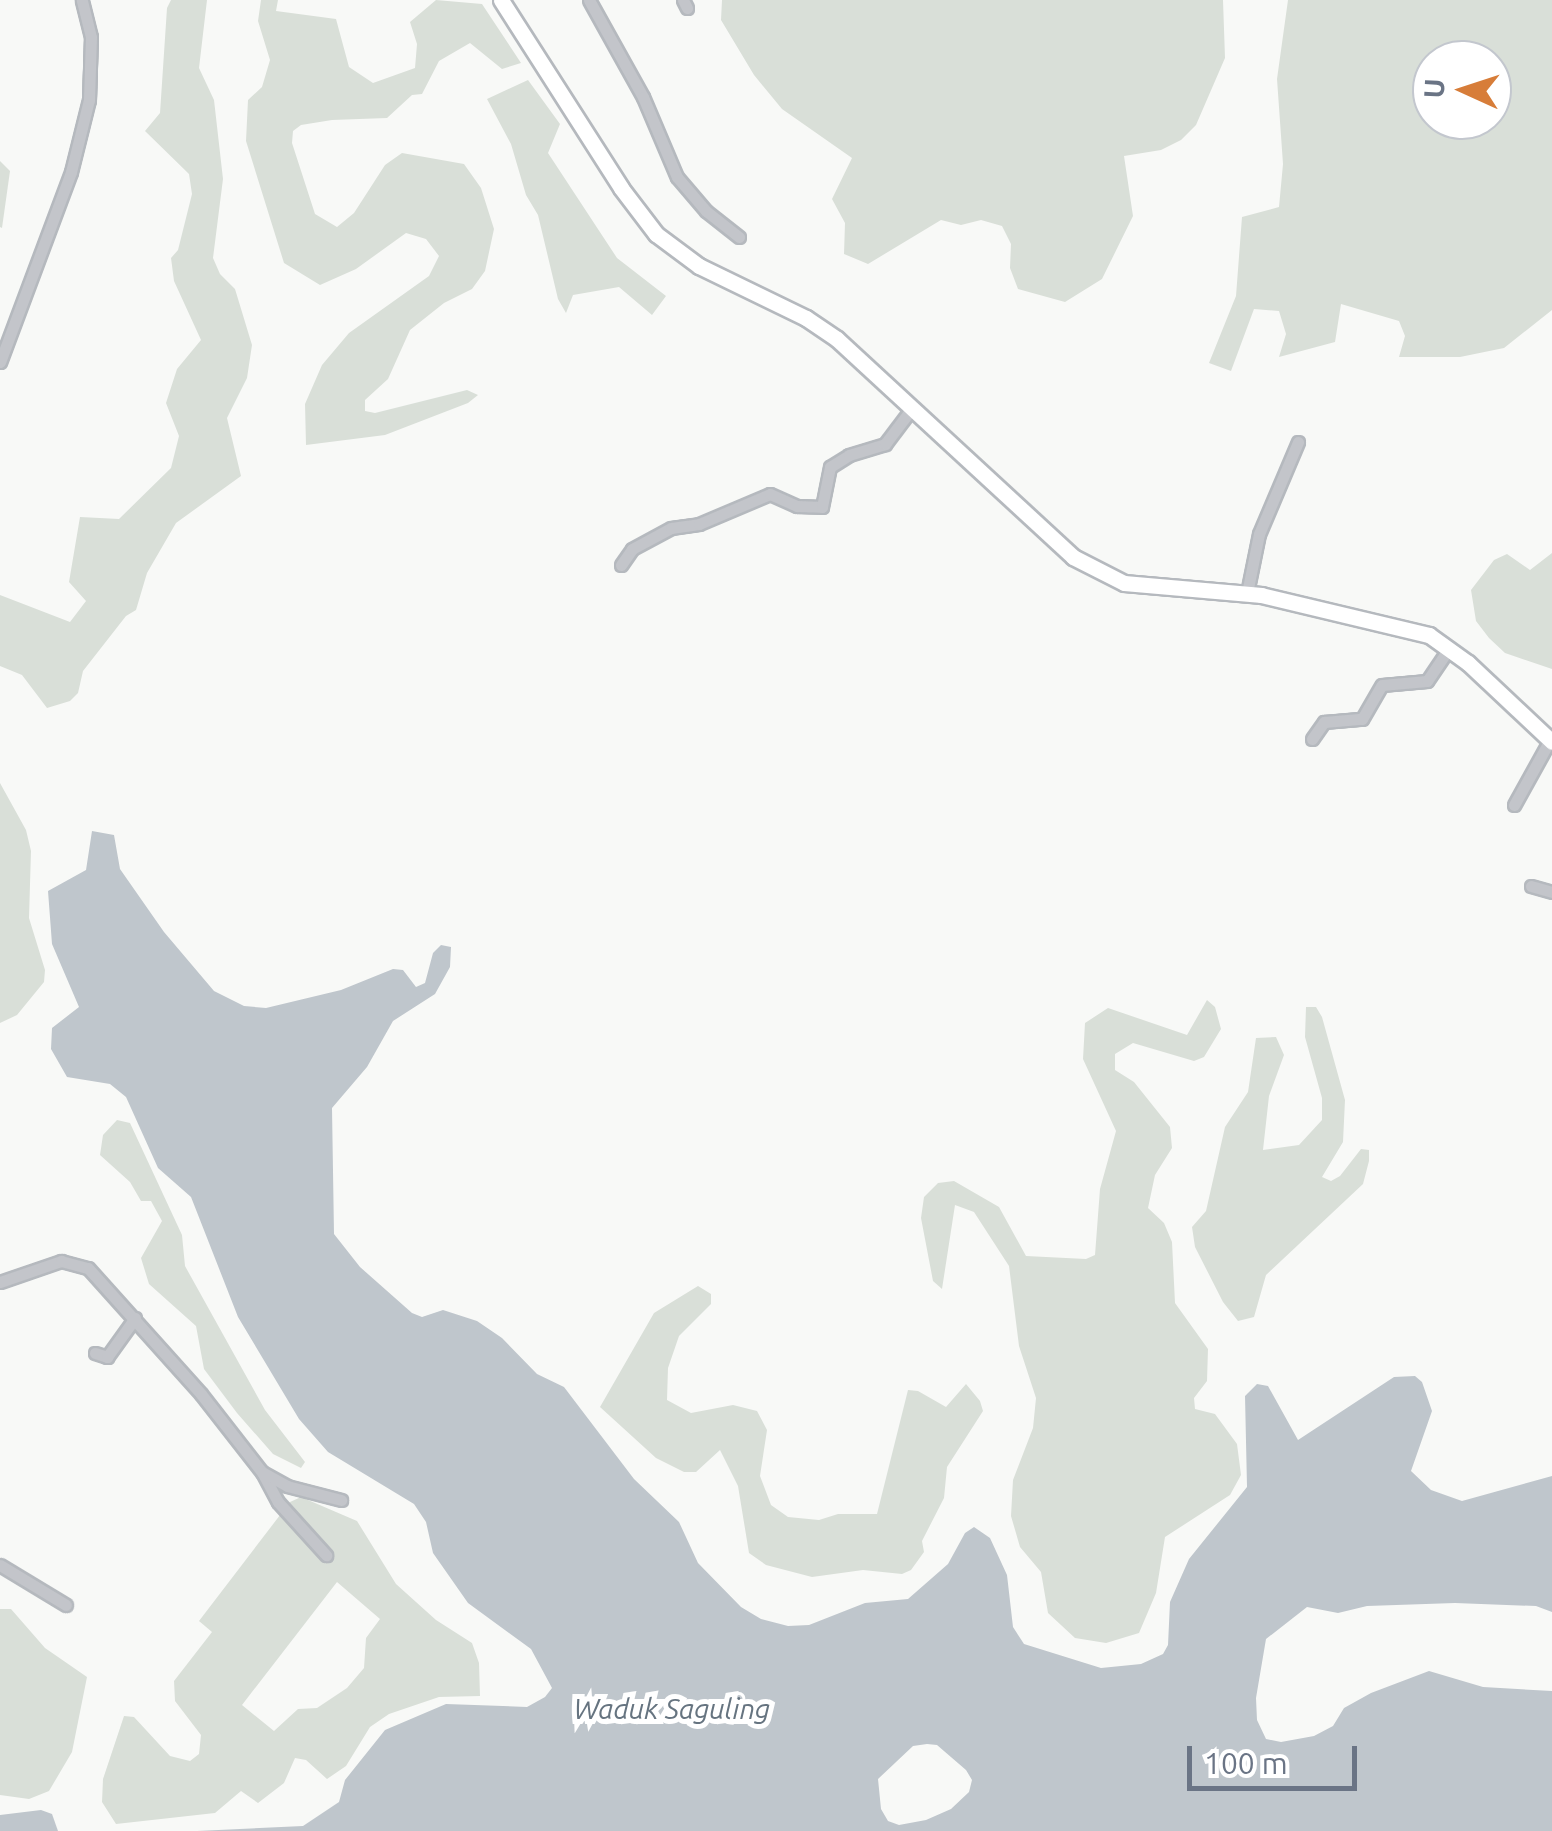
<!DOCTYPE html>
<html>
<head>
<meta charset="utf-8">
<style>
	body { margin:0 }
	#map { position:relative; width:1552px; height:1831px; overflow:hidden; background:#f8f9f7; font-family:Ubuntu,sans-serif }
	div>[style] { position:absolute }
	.green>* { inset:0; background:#d9dfd8 }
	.water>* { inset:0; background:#bfc6cc }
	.roads { filter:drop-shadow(2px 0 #b5b9be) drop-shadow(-2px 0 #b5b9be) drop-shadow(0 2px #b5b9be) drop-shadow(0 -2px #b5b9be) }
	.minor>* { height:11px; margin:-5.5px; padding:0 5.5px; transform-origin:5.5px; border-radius:5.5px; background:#c3c5ca }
	.secondary>* { height:15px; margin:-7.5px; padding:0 7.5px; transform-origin:7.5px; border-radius:7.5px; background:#fff }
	span { translate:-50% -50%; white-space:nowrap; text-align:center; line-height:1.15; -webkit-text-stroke:10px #fff; paint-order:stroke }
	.water-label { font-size:28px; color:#667480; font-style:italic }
	.north { position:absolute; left:1412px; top:40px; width:100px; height:100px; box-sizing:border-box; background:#fff; border:2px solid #c3c7ce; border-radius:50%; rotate:273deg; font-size:28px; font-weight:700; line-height:40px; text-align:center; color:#6a7485 }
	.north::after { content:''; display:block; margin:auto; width:35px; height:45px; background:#d77d39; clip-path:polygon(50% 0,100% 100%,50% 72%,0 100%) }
	.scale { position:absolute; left:1187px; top:1746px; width:170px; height:45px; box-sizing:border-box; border:5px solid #6a7485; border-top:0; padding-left:12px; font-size:30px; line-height:35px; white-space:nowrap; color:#6a7485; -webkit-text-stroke:8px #fff; paint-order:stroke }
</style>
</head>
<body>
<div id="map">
	<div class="green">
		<div style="clip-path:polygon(171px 0,207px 0,199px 68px,214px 100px,223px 179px,213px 258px,220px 274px,235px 289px,252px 345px,247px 378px,227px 418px,241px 476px,176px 523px,147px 573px,136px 610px,126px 616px,83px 671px,78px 693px,70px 701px,47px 708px,22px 675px,0 666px,0 595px,70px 622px,86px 601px,69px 582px,80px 517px,119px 519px,171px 468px,179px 436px,166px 403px,177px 369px,201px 340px,174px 281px,171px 258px,178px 250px,192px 194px,189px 174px,145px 131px,160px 113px,167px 8px)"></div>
		<div style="clip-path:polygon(261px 0,278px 0,276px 11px,336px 19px,349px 67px,373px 83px,415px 68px,417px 44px,410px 22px,436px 0,482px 4px,521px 63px,502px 69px,470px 43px,439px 61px,422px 94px,412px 95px,387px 118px,332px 120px,301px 125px,293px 131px,292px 143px,315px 214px,337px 227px,354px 213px,385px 165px,402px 153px,464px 164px,481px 188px,494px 229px,485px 271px,472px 289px,444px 303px,410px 330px,388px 379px,365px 400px,365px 411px,375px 413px,467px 390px,478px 395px,468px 403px,385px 435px,306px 445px,305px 404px,322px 365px,349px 333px,429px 276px,439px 256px,426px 239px,406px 233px,356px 269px,320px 285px,284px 263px,246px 141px,248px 100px,262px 87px,270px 60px,258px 21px)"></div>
		<div style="clip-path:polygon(722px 0,1223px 0,1225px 58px,1196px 125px,1181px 140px,1161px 150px,1124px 156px,1133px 216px,1102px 279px,1065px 302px,1018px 289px,1010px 268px,1011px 244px,1002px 226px,981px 220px,961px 225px,941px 220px,868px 264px,844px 254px,845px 223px,832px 199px,852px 158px,782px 109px,754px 75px,721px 20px)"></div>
		<div style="clip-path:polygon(evenodd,1288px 0,1552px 0,1552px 310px,1504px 348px,1460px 357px,1399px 357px,1405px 336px,1399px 321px,1341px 304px,1335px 342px,1279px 357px,1286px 334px,1279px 311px,1254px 309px,1231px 371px,1209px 363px,1236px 296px,1242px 217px,1279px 207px,1283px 164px,1277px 79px,1288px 0,1432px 60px,1492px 60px,1492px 120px,1432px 120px,1432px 60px)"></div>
		<div style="clip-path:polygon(528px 80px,560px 124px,548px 153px,617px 258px,666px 296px,652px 315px,619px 287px,573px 295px,566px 313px,558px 299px,538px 215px,526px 195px,511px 144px,487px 99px)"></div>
		<div style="clip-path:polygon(0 161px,10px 171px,2px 228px,0 227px)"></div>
		<div style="clip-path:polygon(1552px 553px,1552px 669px,1505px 653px,1489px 638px,1476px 621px,1471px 590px,1494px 560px,1507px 554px,1530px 570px)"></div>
		<div style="clip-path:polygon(0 783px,26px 830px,31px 851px,29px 918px,45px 970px,44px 982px,17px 1015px,0 1023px)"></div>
		<div style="clip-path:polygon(1207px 1000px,1215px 1007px,1221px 1029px,1204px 1057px,1194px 1061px,1133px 1043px,1115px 1054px,1115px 1070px,1134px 1082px,1170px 1127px,1172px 1148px,1155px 1175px,1148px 1208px,1164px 1223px,1172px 1242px,1175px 1303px,1208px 1349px,1207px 1381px,1194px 1398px,1195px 1409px,1215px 1414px,1237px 1444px,1241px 1475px,1230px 1495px,1165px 1537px,1156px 1593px,1139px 1633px,1106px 1643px,1075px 1638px,1048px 1613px,1041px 1572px,1020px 1547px,1011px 1516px,1013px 1480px,1033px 1428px,1036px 1398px,1019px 1346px,1009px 1266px,974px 1212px,955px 1205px,942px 1289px,933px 1281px,921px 1218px,924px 1197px,938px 1183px,954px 1181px,999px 1207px,1026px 1256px,1086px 1259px,1095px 1255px,1100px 1189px,1116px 1131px,1083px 1059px,1085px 1023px,1108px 1008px,1187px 1035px)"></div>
		<div style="clip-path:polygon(1306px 1007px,1316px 1007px,1322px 1017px,1345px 1100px,1343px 1142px,1322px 1177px,1331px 1181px,1340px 1176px,1361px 1149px,1369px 1150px,1369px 1161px,1363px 1184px,1266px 1275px,1254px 1317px,1238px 1321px,1223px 1302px,1195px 1247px,1192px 1227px,1206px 1211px,1225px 1127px,1248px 1092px,1256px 1038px,1276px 1037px,1284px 1055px,1269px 1096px,1263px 1150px,1299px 1145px,1322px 1120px,1322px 1098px,1305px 1037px)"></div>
		<div style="clip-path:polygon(117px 1120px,130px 1123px,182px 1235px,185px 1266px,265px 1410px,305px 1462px,301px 1468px,273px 1454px,237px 1413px,204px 1369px,196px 1326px,149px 1284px,141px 1258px,162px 1221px,151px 1201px,141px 1201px,130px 1182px,100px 1155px,103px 1135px)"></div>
		<div style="clip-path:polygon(698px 1286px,711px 1294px,711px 1304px,679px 1336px,668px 1368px,667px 1400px,691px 1413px,733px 1405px,757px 1411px,767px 1430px,760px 1476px,771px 1505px,788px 1517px,819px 1520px,838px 1514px,877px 1514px,908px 1390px,918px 1391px,946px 1407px,966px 1384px,980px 1401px,983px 1411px,947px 1467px,944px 1498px,922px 1541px,924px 1552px,911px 1570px,902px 1574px,863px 1570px,812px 1577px,766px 1565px,749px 1553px,738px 1486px,720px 1450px,696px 1472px,684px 1472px,656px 1458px,600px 1407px,654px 1313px)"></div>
		<div style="clip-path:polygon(evenodd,301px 1497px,357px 1521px,396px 1584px,436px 1620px,472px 1643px,479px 1663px,480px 1696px,439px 1697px,389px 1714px,370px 1727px,346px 1766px,327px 1779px,306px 1760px,295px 1758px,284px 1783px,258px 1803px,241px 1791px,215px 1813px,116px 1824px,102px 1802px,103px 1779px,124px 1716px,134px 1717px,170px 1756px,190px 1761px,199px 1754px,201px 1735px,175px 1701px,174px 1681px,212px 1632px,199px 1621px,290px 1502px,301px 1497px,337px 1582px,380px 1619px,366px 1638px,364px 1668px,347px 1688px,317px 1708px,298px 1709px,274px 1731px,242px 1705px,337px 1582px)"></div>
		<div style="clip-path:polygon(0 1609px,11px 1609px,45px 1648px,87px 1677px,72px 1752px,49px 1791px,29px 1799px,0 1795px)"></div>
	</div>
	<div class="water">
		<div style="clip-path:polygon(evenodd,92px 831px,114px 835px,120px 869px,164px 932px,214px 991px,244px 1006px,266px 1008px,341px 990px,393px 969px,403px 970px,416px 987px,425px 983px,433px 953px,441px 945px,451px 947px,450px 967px,435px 994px,393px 1021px,367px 1067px,332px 1108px,334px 1234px,360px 1267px,412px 1313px,422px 1317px,443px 1310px,477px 1321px,502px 1338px,537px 1374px,564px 1387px,634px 1479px,679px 1522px,698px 1563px,741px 1607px,761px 1619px,788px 1626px,809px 1625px,865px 1603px,908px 1599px,948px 1564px,965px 1533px,974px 1527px,990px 1538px,1007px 1575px,1013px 1627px,1024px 1644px,1101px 1668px,1141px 1664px,1163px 1654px,1168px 1645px,1170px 1602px,1189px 1559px,1247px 1487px,1245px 1396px,1257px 1384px,1268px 1386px,1298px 1440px,1394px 1377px,1415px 1376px,1422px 1382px,1432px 1411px,1411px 1471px,1431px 1490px,1462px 1501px,1552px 1476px,1552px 1612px,1536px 1606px,1455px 1603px,1367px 1606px,1338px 1613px,1307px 1607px,1266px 1639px,1256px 1698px,1257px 1720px,1266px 1739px,1281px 1742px,1314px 1736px,1333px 1726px,1344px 1708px,1371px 1693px,1429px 1671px,1483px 1687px,1552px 1691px,1552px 1831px,197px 1831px,303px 1826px,339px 1802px,345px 1780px,385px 1730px,446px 1704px,527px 1707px,545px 1697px,552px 1688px,531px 1649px,468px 1603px,433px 1553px,426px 1522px,414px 1504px,328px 1452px,299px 1419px,238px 1317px,191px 1197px,158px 1168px,126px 1097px,110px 1084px,67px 1077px,51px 1049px,52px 1028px,79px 1007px,52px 944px,48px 891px,86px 870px,92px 831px,927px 1744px,937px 1745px,966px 1770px,972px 1780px,969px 1792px,951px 1809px,926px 1820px,899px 1825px,888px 1821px,881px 1809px,878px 1779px,913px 1746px,927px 1744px)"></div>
		<div style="clip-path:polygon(41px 1810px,52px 1814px,58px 1831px,0 1831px,0 1815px)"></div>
	</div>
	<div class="roads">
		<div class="minor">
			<div style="left:589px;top:0;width:111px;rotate:60.9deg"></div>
			<div style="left:643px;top:97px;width:87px;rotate:67deg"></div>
			<div style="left:677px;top:177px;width:45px;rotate:49.5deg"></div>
			<div style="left:706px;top:211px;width:42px;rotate:38.2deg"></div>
			<div style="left:683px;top:0;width:9px;rotate:63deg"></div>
			<div style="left:0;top:362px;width:203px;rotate:-69.5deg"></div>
			<div style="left:71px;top:172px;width:74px;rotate:-76deg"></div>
			<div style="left:89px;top:100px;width:63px;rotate:-88.2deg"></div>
			<div style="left:91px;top:37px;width:38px;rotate:-104deg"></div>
			<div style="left:621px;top:565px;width:19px;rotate:-55deg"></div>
			<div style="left:632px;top:549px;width:44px;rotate:-28.3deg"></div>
			<div style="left:671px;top:528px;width:28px;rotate:-8deg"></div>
			<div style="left:699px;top:524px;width:77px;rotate:-22.9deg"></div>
			<div style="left:770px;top:494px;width:30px;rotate:24deg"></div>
			<div style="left:797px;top:506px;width:25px;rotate:2deg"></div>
			<div style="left:822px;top:507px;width:41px;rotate:-78.7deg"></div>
			<div style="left:830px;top:467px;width:22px;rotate:-32deg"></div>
			<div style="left:849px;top:455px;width:38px;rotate:-17deg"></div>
			<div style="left:885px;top:444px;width:46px;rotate:-52.9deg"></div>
			<div style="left:1247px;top:593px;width:60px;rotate:-78.5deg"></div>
			<div style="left:1259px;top:534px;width:100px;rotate:-67deg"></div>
			<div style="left:1312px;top:739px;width:21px;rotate:-55deg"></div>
			<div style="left:1324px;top:722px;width:38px;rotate:-5deg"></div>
			<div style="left:1362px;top:719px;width:39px;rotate:-60deg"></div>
			<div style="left:1382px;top:685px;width:45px;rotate:-5.1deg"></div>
			<div style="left:1427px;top:681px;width:40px;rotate:-56deg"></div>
			<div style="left:1514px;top:805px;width:74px;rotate:-61deg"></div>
			<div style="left:1531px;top:886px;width:22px;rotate:16deg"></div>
			<div style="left:0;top:1282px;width:65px;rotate:-19deg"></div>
			<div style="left:61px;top:1261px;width:28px;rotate:15deg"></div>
			<div style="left:88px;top:1268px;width:169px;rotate:48.1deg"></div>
			<div style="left:201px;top:1394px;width:99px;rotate:52deg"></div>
			<div style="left:262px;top:1472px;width:34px;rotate:62deg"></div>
			<div style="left:278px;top:1502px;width:72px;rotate:47.8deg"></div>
			<div style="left:95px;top:1353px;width:13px;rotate:18deg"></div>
			<div style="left:107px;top:1357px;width:48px;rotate:-54.3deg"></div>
			<div style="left:262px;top:1472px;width:29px;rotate:29deg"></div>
			<div style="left:287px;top:1486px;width:56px;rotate:14.5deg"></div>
			<div style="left:0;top:1565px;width:77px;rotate:31.2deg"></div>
		</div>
		<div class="secondary">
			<div style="left:501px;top:0;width:223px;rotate:57.4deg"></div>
			<div style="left:621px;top:188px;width:58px;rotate:52.7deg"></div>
			<div style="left:656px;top:234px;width:54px;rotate:36.7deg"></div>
			<div style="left:699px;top:266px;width:119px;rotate:25.9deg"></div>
			<div style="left:806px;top:318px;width:37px;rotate:34deg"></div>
			<div style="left:837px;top:339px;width:321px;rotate:42.7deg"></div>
			<div style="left:1073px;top:557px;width:57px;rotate:27deg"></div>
			<div style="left:1124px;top:583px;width:138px;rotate:5deg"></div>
			<div style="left:1261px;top:595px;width:173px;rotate:13.4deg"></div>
			<div style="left:1429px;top:635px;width:48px;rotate:35.7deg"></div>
			<div style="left:1468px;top:663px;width:115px;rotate:43.2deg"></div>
		</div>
	</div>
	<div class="water-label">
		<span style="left:672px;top:1709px">Waduk Saguling</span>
	</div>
	<div class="north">U</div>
	<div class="scale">100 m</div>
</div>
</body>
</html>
